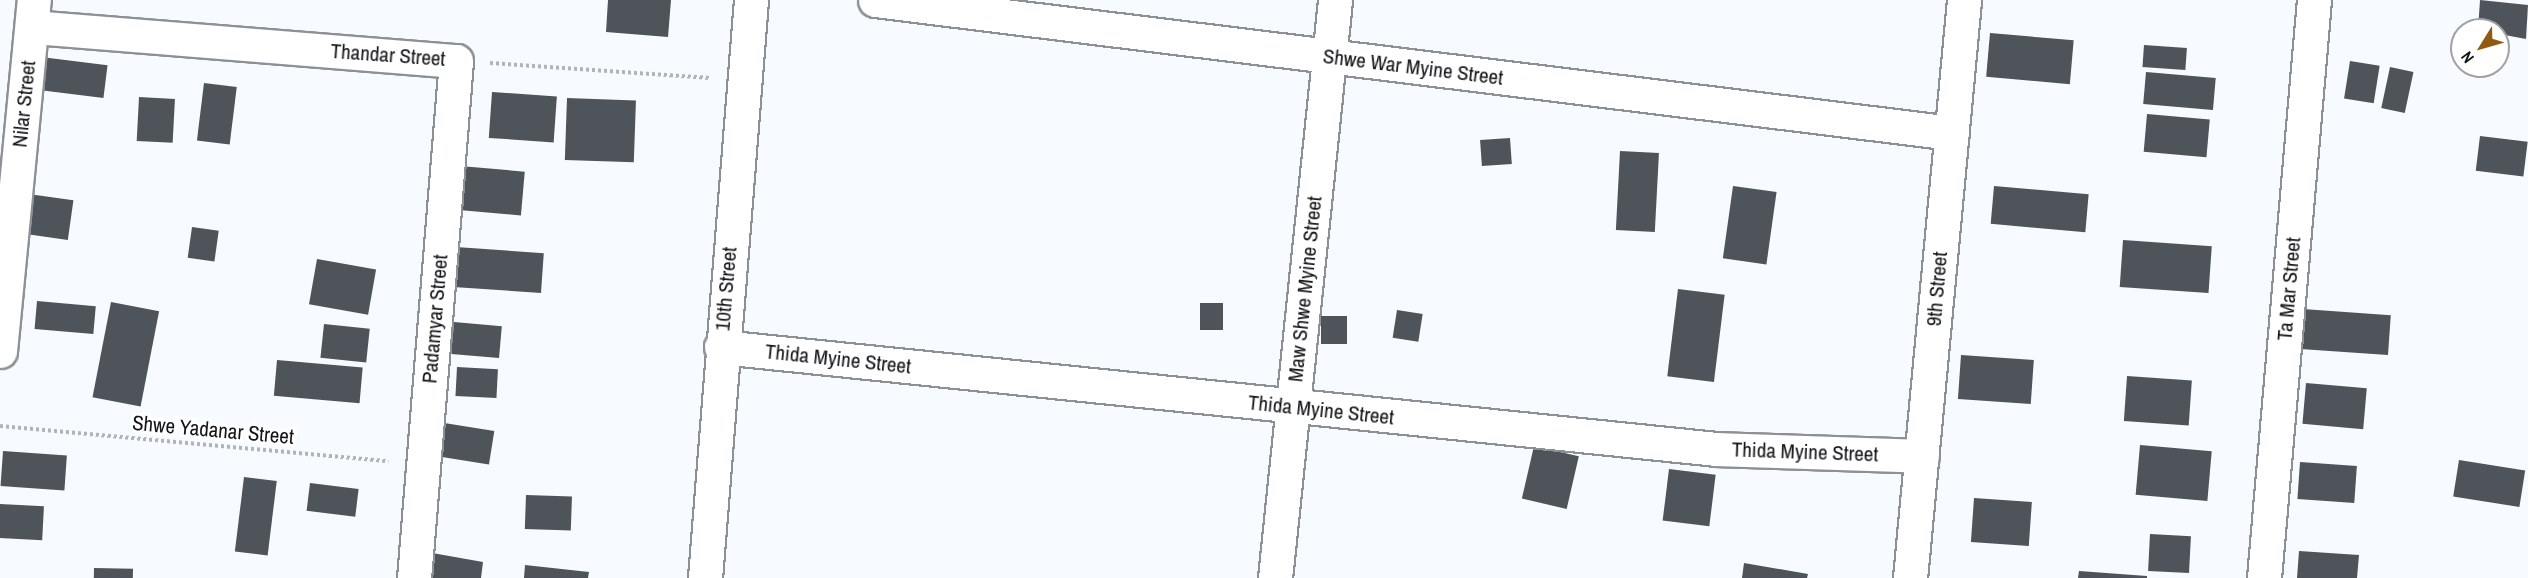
<!DOCTYPE html>
<html>
<head>
<meta charset="utf-8">
<style>
	body { margin:0 }
	#map { position:relative; width:2528px; height:578px; overflow:hidden; background:#f7fbff; font-family:"Archivo Narrow",sans-serif }
	div>[style] { position:absolute }
	.building>* { inset:0; background:#4f545a; transform-origin:0 0 }
	.path>* { height:4px; margin-top:-2px; transform-origin:0; background:repeating-linear-gradient(90deg,#b0b4b7 0 3px,transparent 0 6px) }
	.roads { filter:drop-shadow(2px 0 #8c9198) drop-shadow(-2px 0 #8c9198) drop-shadow(0 2px #8c9198) drop-shadow(0 -2px #8c9198) }
	.street>* { height:33px; margin:-16.5px; padding:0 16.5px; transform-origin:16.5px; border-radius:16.5px; background:#fff }
	span { translate:-50% -50%; white-space:nowrap; text-align:center; line-height:1.15; -webkit-text-stroke:6px #fff; paint-order:stroke }
	.street-label { font-size:21px; color:#121417 }
	.north { position:absolute; left:2450px; top:18px; width:60px; height:60px; box-sizing:border-box; background:#fff; border:2px solid #a0a1a2; border-radius:50%; rotate:233deg; font-size:16px; font-weight:700; line-height:24px; text-align:center; color:#121417 }
	.north::after { content:''; display:block; margin:auto; width:21px; height:27px; background:#915a11; clip-path:polygon(50% 0,100% 100%,50% 72%,0 100%) }
</style>
</head>
<body>
<div id="map">
	<div class="building">
		<div style="clip-path:polygon(608px 0,671px 0,668px 37px,606px 32px)"></div>
		<div style="clip-path:polygon(2480px 0,2528px 5px,2526px 39px,2478px 30px)"></div>
		<div style="left:1990px;top:33px;width:84px;height:44px;rotate:5deg"></div>
		<div style="left:2144px;top:45px;width:43px;height:22px;rotate:4deg"></div>
		<div style="left:41px;top:57px;width:67px;height:33px;rotate:7deg"></div>
		<div style="left:2350px;top:61px;width:30px;height:38px;rotate:9deg"></div>
		<div style="left:2390px;top:67px;width:24px;height:42px;rotate:12deg"></div>
		<div style="left:2146px;top:72px;width:70px;height:32px;rotate:5deg"></div>
		<div style="left:204px;top:83px;width:33px;height:58px;rotate:7deg"></div>
		<div style="left:492px;top:92px;width:65px;height:46px;rotate:4deg"></div>
		<div style="left:139px;top:97px;width:36px;height:44px;rotate:3deg"></div>
		<div style="left:567px;top:98px;width:69px;height:62px;rotate:2deg"></div>
		<div style="left:2147px;top:114px;width:63px;height:38px;rotate:5deg"></div>
		<div style="left:2480px;top:136px;width:48px;height:35px;rotate:7deg"></div>
		<div style="left:1510px;top:138px;width:26px;height:30px;rotate:86deg"></div>
		<div style="left:1620px;top:151px;width:39px;height:79px;rotate:3deg"></div>
		<div style="left:460px;top:166px;width:65px;height:44px;rotate:5deg"></div>
		<div style="left:1733px;top:186px;width:44px;height:73px;rotate:8deg"></div>
		<div style="left:1994px;top:186px;width:95px;height:38px;rotate:5deg"></div>
		<div style="left:14px;top:192px;width:60px;height:40px;rotate:8deg"></div>
		<div style="left:192px;top:227px;width:27px;height:31px;rotate:8deg"></div>
		<div style="left:2123px;top:240px;width:89px;height:47px;rotate:4deg"></div>
		<div style="left:456px;top:247px;width:88px;height:40px;rotate:4deg"></div>
		<div style="left:317px;top:259px;width:60px;height:46px;rotate:10deg"></div>
		<div style="left:1678px;top:289px;width:47px;height:88px;rotate:7deg"></div>
		<div style="left:37px;top:301px;width:59px;height:28px;rotate:5deg"></div>
		<div style="left:111px;top:302px;width:49px;height:97px;rotate:11deg"></div>
		<div style="left:1200px;top:303px;width:23px;height:27px"></div>
		<div style="left:2303px;top:309px;width:88px;height:40px;rotate:4deg"></div>
		<div style="left:1397px;top:310px;width:26px;height:28px;rotate:9deg"></div>
		<div style="left:1321px;top:316px;width:26px;height:28px"></div>
		<div style="left:454px;top:322px;width:48px;height:32px;rotate:5deg"></div>
		<div style="left:324px;top:324px;width:46px;height:34px;rotate:6deg"></div>
		<div style="left:1961px;top:355px;width:73px;height:44px;rotate:4deg"></div>
		<div style="left:277px;top:360px;width:86px;height:36px;rotate:5deg"></div>
		<div style="left:457px;top:367px;width:41px;height:29px;rotate:3deg"></div>
		<div style="left:2127px;top:376px;width:65px;height:45px;rotate:4deg"></div>
		<div style="left:2306px;top:383px;width:61px;height:41px;rotate:5deg"></div>
		<div style="left:438px;top:422px;width:57px;height:34px;rotate:9deg"></div>
		<div style="left:2140px;top:445px;width:72px;height:50px;rotate:5deg"></div>
		<div style="left:1534px;top:446px;width:46px;height:54px;rotate:13deg"></div>
		<div style="left:3px;top:451px;width:64px;height:35px;rotate:4deg"></div>
		<div style="left:2459px;top:460px;width:67px;height:37px;rotate:9deg"></div>
		<div style="left:2300px;top:462px;width:57px;height:37px;rotate:4deg"></div>
		<div style="left:1669px;top:469px;width:47px;height:52px;rotate:7deg"></div>
		<div style="left:244px;top:477px;width:33px;height:75px;rotate:7deg"></div>
		<div style="left:310px;top:483px;width:49px;height:28px;rotate:7deg"></div>
		<div style="left:526px;top:495px;width:46px;height:34px;rotate:2deg"></div>
		<div style="left:1974px;top:498px;width:58px;height:44px;rotate:4deg"></div>
		<div style="left:0;top:504px;width:44px;height:34px;rotate:3deg"></div>
		<div style="left:2150px;top:534px;width:41px;height:37px;rotate:3deg"></div>
		<div style="clip-path:polygon(421px 551px,483px 562px,481px 578px,417px 578px)"></div>
		<div style="clip-path:polygon(2299px 551px,2359px 555px,2357px 578px,2297px 578px)"></div>
		<div style="clip-path:polygon(1744px 563px,1808px 574px,1807px 578px,1742px 578px)"></div>
		<div style="clip-path:polygon(525px 565px,589px 572px,588px 578px,524px 578px)"></div>
		<div style="left:94px;top:568px;width:39px;height:10px;rotate:1deg"></div>
		<div style="clip-path:polygon(2079px 571px,2147px 576px,2147px 578px,2078px 578px)"></div>
	</div>
	<div class="path">
		<div style="left:490px;top:63px;width:221px;rotate:3.9deg"></div>
		<div style="left:0;top:426px;width:390px;rotate:5.2deg"></div>
	</div>
	<div class="roads">
		<div class="street">
			<div style="left:875px;top:0;width:1085px;rotate:7.04deg"></div>
			<div style="left:32px;top:27px;width:425px;rotate:4.6deg"></div>
			<div style="left:456px;top:61px;width:519px;rotate:94.64deg"></div>
			<div style="left:721px;top:347px;width:1000px;rotate:5.85deg"></div>
			<div style="left:1716px;top:449px;width:206px;rotate:1.9deg"></div>
			<div style="left:0;top:351px;width:353px;rotate:-84.5deg"></div>
			<div style="left:705px;top:578px;width:580px;rotate:-85.45deg"></div>
			<div style="left:1275px;top:578px;width:581px;rotate:-84.07deg"></div>
			<div style="left:1910px;top:578px;width:581px;rotate:-84.66deg"></div>
			<div style="left:2264px;top:578px;width:580px;rotate:-85.06deg"></div>
		</div>
	</div>
	<div class="street-label">
		<span style="left:388px;top:55px;rotate:4deg">Thandar Street</span>
		<span style="left:1413px;top:67px;rotate:7deg">Shwe War Myine Street</span>
		<span style="left:24px;top:104px;rotate:-84deg">Nilar Street</span>
		<span style="left:726px;top:289px;rotate:-85deg">10th Street</span>
		<span style="left:1305px;top:289px;rotate:-84deg">Maw Shwe Myine Street</span>
		<span style="left:1937px;top:289px;rotate:-85deg">9th Street</span>
		<span style="left:2289px;top:289px;rotate:-85deg">Ta Mar Street</span>
		<span style="left:435px;top:319px;rotate:-85deg">Padamyar Street</span>
		<span style="left:838px;top:359px;rotate:6deg">Thida Myine Street</span>
		<span style="left:1321px;top:410px;rotate:6deg">Thida Myine Street</span>
		<span style="left:213px;top:430px;rotate:5deg">Shwe Yadanar Street</span>
		<span style="left:1805px;top:452px;rotate:2deg">Thida Myine Street</span>
	</div>
	<div class="north">N</div>
</div>
</body>
</html>
